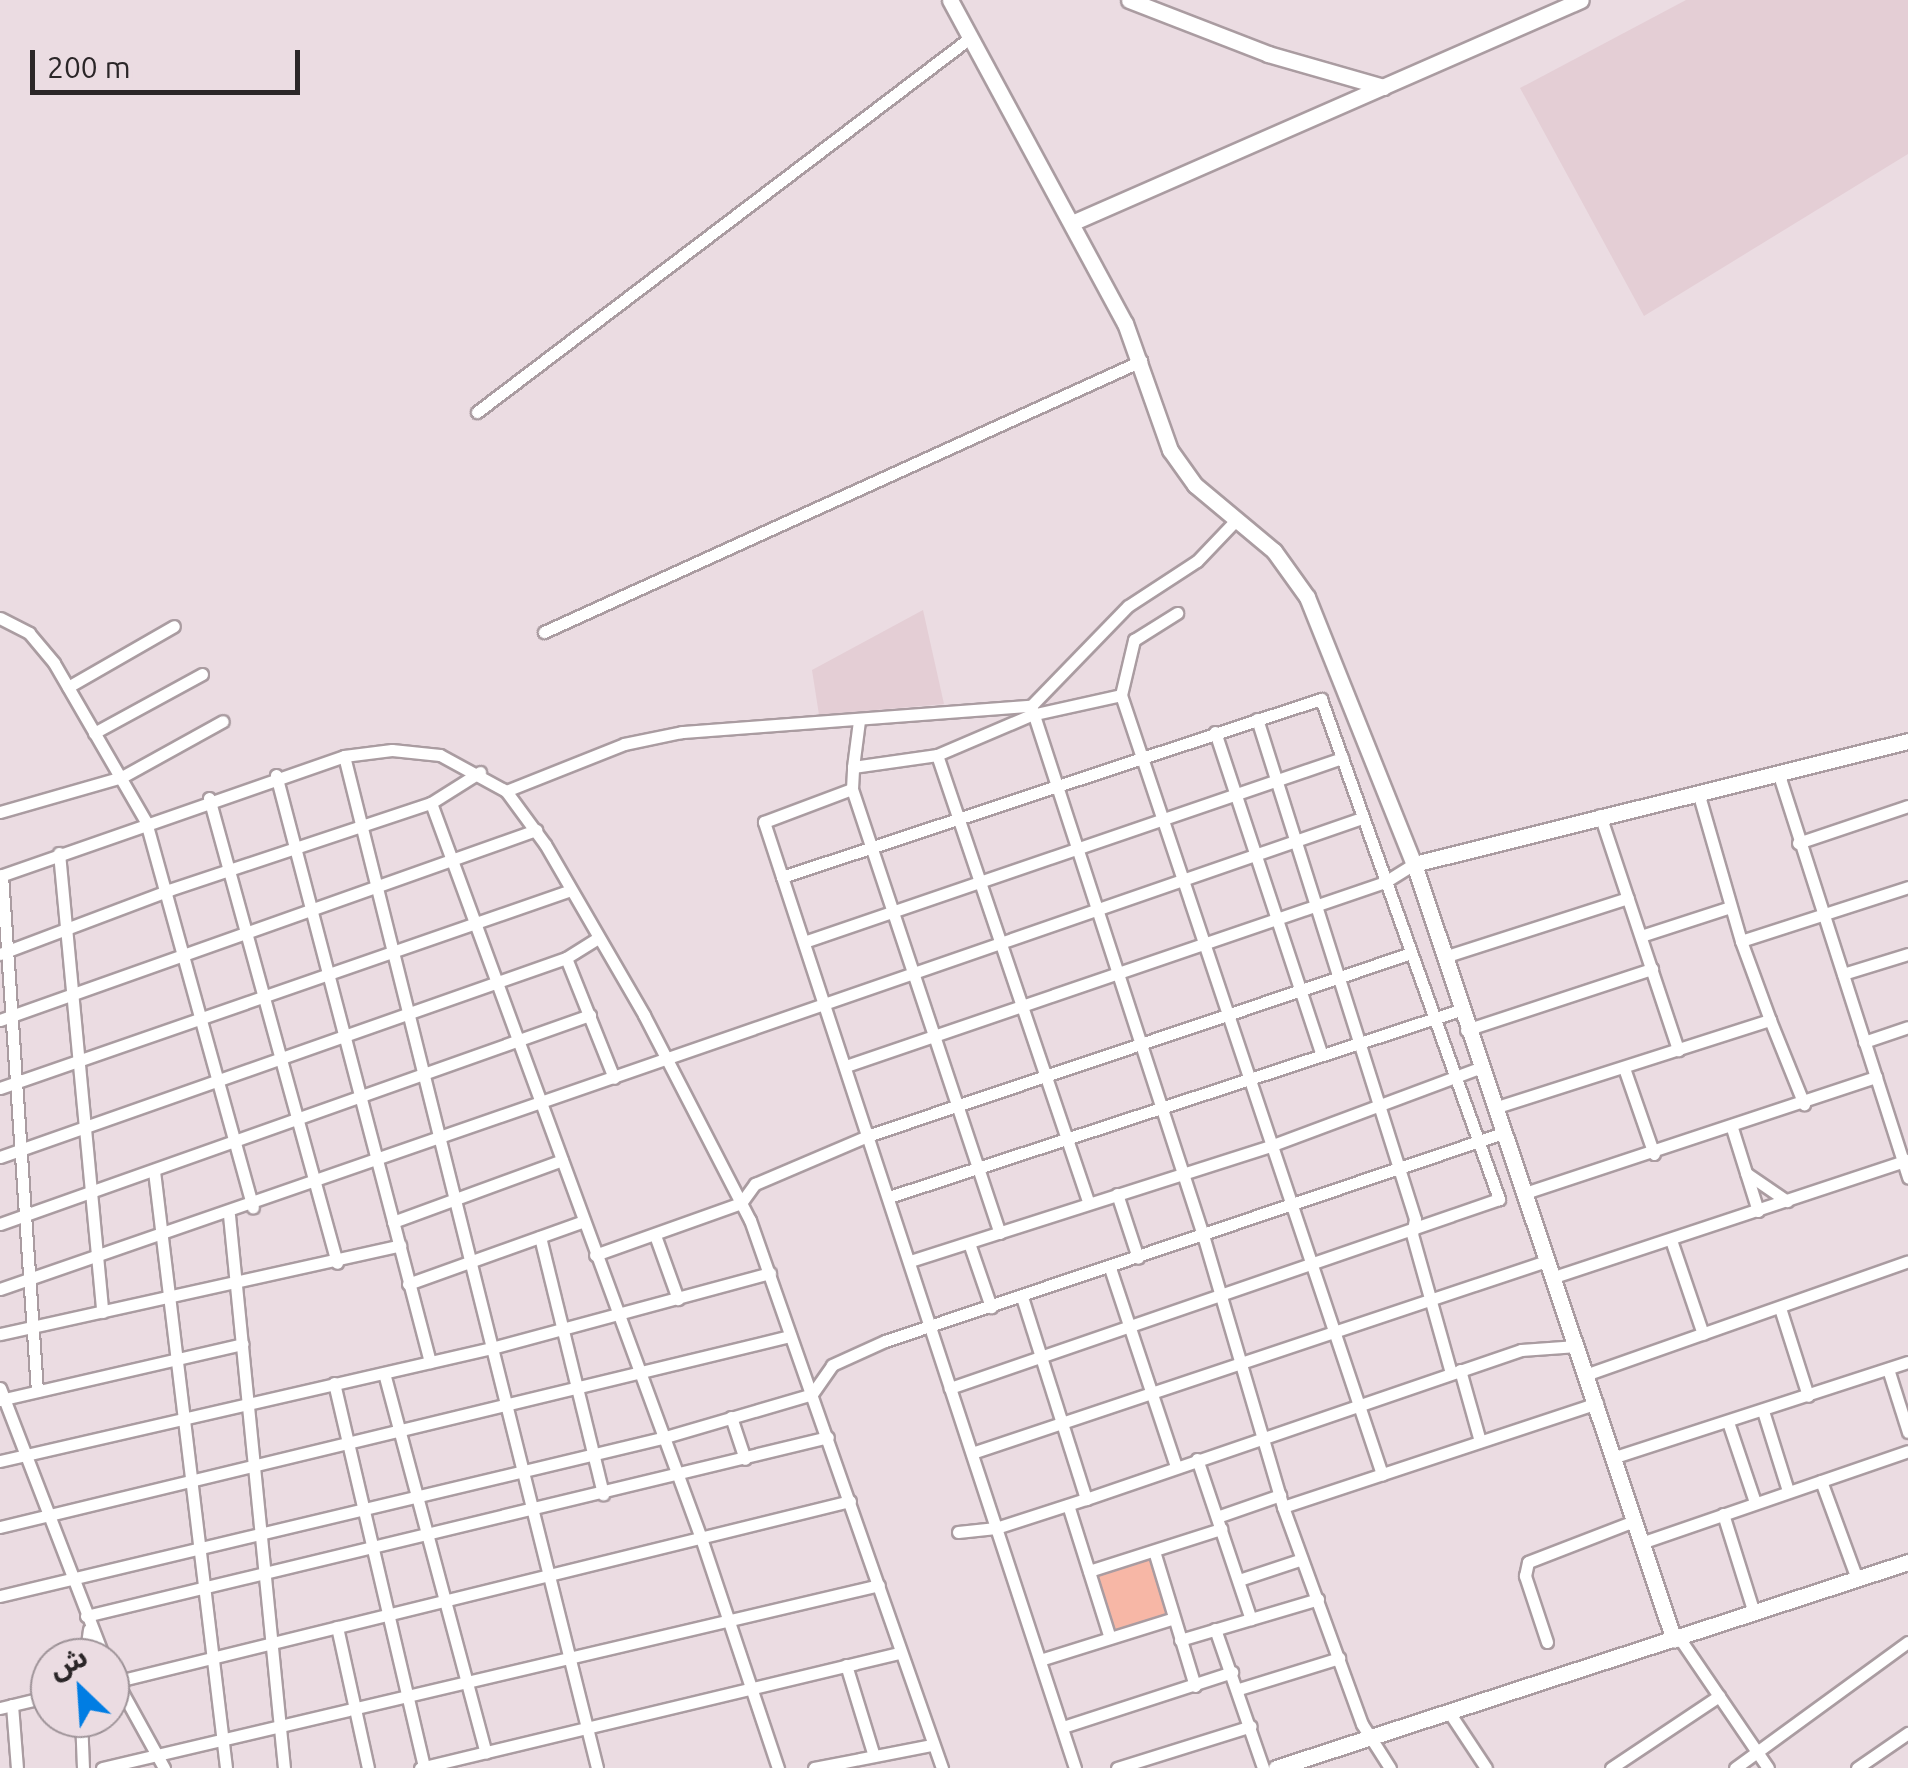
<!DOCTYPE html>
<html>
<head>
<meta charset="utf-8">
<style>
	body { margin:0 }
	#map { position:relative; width:1908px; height:1768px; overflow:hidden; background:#ebdce2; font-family:Ubuntu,"Noto Sans Arabic",sans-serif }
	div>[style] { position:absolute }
	.built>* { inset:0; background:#e4ced5 }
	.green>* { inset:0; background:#f7b7a6; transform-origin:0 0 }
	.roads { filter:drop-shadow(2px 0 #aa9ca1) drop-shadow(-2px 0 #aa9ca1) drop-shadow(0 2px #aa9ca1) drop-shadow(0 -2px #aa9ca1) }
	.street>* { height:11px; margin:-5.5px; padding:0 5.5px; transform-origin:5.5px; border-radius:5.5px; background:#fff }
	.secondary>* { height:15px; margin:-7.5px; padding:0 7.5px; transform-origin:7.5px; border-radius:7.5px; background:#fff }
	span { translate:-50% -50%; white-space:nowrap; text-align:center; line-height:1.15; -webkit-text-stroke:9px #ebdce2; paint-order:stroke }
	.north { position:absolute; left:30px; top:1638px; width:100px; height:100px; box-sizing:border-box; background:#ebdce2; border:2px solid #9e9398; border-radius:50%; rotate:335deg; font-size:28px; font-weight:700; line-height:40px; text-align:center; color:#2b2628 }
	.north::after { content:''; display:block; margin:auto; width:35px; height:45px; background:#007de3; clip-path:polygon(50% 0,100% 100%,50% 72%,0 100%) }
	.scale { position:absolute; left:30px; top:50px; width:270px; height:45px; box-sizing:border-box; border:5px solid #2b2628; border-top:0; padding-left:12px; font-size:30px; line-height:35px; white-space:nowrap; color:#2b2628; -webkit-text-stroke:8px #ebdce2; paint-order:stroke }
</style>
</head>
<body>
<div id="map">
	<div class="built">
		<div style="clip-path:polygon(1686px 0,1908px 0,1908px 154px,1644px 316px,1520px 88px)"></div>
		<div style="clip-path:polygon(923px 610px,944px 704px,819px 715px,812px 670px)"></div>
	</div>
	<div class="green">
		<div style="left:1150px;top:1557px;width:59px;height:58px;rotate:71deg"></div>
	</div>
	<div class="roads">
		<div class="street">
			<div style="left:477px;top:412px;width:620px;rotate:-37.2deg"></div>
			<div style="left:0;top:618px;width:33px;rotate:27deg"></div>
			<div style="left:29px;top:633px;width:39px;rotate:50deg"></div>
			<div style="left:54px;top:663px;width:184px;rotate:59.9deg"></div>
			<div style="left:146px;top:822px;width:400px;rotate:74.5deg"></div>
			<div style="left:544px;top:632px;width:656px;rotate:-24.42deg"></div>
			<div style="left:68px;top:687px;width:122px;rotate:-29.9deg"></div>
			<div style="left:1121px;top:695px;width:822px;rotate:71.48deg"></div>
			<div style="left:1031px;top:706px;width:556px;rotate:71.99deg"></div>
			<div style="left:1203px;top:1235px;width:284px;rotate:73.6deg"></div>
			<div style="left:1283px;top:1507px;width:231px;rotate:70deg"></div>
			<div style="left:1362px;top:1724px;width:52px;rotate:57.5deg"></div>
			<div style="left:1257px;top:719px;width:524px;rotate:72.46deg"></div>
			<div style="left:1415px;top:1219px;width:15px;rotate:101deg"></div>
			<div style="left:1412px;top:1234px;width:144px;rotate:74.3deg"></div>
			<div style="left:1215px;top:732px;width:337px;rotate:71.7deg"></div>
			<div style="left:94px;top:733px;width:123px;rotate:-28.6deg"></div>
			<div style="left:937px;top:755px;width:473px;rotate:71.3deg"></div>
			<div style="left:344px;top:756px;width:1043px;rotate:75.96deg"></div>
			<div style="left:853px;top:767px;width:46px;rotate:-82.6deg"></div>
			<div style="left:1778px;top:772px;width:426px;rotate:72.2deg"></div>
			<div style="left:276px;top:775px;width:607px;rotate:75.3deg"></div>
			<div style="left:852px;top:789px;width:468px;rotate:71.6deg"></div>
			<div style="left:506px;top:791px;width:127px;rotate:-21.7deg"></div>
			<div style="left:624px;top:744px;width:59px;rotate:-11.7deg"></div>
			<div style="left:682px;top:732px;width:350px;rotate:-4.3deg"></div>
			<div style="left:1031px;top:706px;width:139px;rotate:-45.9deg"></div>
			<div style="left:1128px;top:606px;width:82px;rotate:-33.1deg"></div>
			<div style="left:1197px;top:561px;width:57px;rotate:-46.4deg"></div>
			<div style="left:1698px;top:792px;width:155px;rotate:73.9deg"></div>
			<div style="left:1741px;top:941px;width:176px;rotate:-17.9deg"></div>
			<div style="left:209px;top:798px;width:482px;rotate:74.6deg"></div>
			<div style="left:431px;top:803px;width:783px;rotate:69.83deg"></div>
			<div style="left:701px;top:1538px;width:243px;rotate:71.5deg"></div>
			<div style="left:0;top:812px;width:127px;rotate:-16deg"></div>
			<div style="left:122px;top:777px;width:115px;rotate:-29deg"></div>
			<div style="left:1600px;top:815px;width:248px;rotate:71.6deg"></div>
			<div style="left:1798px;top:843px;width:116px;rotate:-18.6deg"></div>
			<div style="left:59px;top:853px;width:461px;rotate:84.6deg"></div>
			<div style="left:2px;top:875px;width:517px;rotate:86.12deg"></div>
			<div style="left:0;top:876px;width:364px;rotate:-19.2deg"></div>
			<div style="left:344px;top:756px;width:48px;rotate:-7.1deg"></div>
			<div style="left:392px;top:750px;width:48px;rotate:5.9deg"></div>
			<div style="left:440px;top:755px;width:75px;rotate:28.6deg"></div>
			<div style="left:506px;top:791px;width:66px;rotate:53.7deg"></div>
			<div style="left:545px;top:844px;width:198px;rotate:59.9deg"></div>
			<div style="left:644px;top:1015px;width:231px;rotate:62.7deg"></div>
			<div style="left:750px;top:1220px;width:581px;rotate:70.69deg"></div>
			<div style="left:782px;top:877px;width:568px;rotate:-18.28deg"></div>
			<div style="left:1321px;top:699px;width:531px;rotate:70.4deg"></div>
			<div style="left:1499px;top:1199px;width:581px;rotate:161deg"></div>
			<div style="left:1641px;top:936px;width:94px;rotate:-18deg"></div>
			<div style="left:598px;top:938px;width:38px;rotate:148deg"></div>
			<div style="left:566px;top:958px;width:129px;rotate:68.2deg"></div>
			<div style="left:1741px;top:941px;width:84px;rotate:69.8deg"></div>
			<div style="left:804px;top:942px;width:569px;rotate:-18.88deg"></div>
			<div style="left:0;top:954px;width:181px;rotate:-20.7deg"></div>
			<div style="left:169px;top:890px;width:276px;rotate:-18.4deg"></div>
			<div style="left:431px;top:803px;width:58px;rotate:-32.3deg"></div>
			<div style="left:1444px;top:957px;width:193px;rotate:-17.8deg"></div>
			<div style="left:1843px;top:974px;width:68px;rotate:-17.1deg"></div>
			<div style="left:0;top:1020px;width:569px;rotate:-19.52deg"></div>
			<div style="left:1466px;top:1030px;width:196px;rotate:-18.2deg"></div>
			<div style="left:1864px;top:1042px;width:46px;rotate:-18.8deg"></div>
			<div style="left:846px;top:1066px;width:570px;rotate:-18.85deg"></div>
			<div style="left:1385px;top:882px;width:34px;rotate:-32deg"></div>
			<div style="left:1624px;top:1068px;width:91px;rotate:70.8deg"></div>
			<div style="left:0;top:1088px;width:604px;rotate:-19.12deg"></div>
			<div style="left:1494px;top:1108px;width:290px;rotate:-17.7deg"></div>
			<div style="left:1770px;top:1020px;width:91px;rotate:68deg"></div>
			<div style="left:1732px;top:1128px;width:87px;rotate:72.6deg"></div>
			<div style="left:0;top:1157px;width:600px;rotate:-19.37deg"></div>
			<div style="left:154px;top:1171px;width:601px;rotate:83.12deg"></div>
			<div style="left:1746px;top:1173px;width:50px;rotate:34.3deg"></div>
			<div style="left:1525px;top:1193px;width:370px;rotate:-18.3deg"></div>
			<div style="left:1117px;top:1194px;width:67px;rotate:71.8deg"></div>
			<div style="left:889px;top:1197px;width:601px;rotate:-18.13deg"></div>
			<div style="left:229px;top:1215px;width:556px;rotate:84.32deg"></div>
			<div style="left:393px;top:1222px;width:180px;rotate:-20.1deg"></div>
			<div style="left:0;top:1224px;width:626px;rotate:-19.51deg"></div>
			<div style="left:540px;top:1237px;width:265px;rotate:76.2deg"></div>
			<div style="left:656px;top:1238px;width:65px;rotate:70.2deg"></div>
			<div style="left:1671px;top:1240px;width:99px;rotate:71.2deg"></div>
			<div style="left:969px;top:1243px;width:68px;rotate:71deg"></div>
			<div style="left:595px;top:1255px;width:155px;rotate:-19.6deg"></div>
			<div style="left:741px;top:1203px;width:24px;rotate:-54deg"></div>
			<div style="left:755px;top:1184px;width:125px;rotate:-23.1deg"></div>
			<div style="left:870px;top:1135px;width:568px;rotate:-18.59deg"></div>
			<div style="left:910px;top:1261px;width:381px;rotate:-17.7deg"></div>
			<div style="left:1273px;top:1145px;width:220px;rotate:-20.5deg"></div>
			<div style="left:1110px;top:1268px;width:209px;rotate:71.6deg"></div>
			<div style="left:1557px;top:1276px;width:370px;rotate:-18.3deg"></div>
			<div style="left:408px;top:1284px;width:187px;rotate:-19.7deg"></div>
			<div style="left:0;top:1289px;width:1441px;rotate:-19.08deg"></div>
			<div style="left:1022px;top:1297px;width:212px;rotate:72.4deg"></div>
			<div style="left:1780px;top:1308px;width:92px;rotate:72.3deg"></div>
			<div style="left:0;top:1334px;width:410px;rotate:-12.5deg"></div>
			<div style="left:1888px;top:1369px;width:66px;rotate:72.4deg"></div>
			<div style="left:1460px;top:1370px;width:74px;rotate:74.3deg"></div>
			<div style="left:384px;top:1373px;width:393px;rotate:75deg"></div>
			<div style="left:1588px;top:1374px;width:339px;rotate:-19.4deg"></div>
			<div style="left:334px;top:1383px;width:394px;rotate:76.8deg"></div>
			<div style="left:0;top:1388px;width:289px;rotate:68.9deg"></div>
			<div style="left:0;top:1400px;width:249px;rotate:-13deg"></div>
			<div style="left:1763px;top:1411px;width:84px;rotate:72.6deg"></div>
			<div style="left:731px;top:1417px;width:44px;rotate:71.6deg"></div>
			<div style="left:1728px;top:1422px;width:84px;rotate:71.4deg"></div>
			<div style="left:972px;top:1453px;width:608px;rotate:-18.49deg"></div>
			<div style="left:1612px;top:1458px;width:311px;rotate:-18deg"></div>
			<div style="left:1197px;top:1459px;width:169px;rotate:71.4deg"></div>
			<div style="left:0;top:1461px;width:505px;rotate:-12.94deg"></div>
			<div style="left:492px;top:1348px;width:288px;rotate:-15.1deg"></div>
			<div style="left:1821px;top:1481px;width:104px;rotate:69.8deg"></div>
			<div style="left:1068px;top:1505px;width:139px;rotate:72.5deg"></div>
			<div style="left:1283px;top:1507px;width:331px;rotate:-18.3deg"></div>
			<div style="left:1723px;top:1514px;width:104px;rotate:72.6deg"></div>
			<div style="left:1217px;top:1517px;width:67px;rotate:-19.2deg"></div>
			<div style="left:0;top:1527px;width:813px;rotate:-13.59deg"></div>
			<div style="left:958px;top:1532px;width:38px;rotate:-6deg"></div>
			<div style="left:996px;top:1528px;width:95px;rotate:-17.9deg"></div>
			<div style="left:1086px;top:1499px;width:460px;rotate:-18.9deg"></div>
			<div style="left:1521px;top:1350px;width:56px;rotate:-4.1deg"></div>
			<div style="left:1641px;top:1543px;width:282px;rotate:-19deg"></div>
			<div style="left:1154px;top:1551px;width:141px;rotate:73.1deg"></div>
			<div style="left:1089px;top:1571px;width:139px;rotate:-17.7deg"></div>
			<div style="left:1239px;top:1580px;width:66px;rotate:-18.4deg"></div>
			<div style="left:0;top:1596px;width:681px;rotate:-13.42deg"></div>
			<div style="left:662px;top:1438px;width:156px;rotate:-16.3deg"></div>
			<div style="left:812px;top:1394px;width:35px;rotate:-55deg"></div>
			<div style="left:832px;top:1365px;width:58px;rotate:-24.4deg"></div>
			<div style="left:885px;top:1341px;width:652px;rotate:-18.6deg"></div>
			<div style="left:86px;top:1616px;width:763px;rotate:-13.56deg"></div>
			<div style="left:337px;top:1627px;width:144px;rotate:77.6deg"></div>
			<div style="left:1215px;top:1629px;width:147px;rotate:70.9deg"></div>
			<div style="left:1680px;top:1639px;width:156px;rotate:55.7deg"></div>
			<div style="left:1180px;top:1640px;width:144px;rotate:-16.5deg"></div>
			<div style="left:1547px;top:1642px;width:70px;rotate:-108.4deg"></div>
			<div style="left:1525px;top:1576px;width:14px;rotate:-78deg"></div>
			<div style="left:1528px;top:1562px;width:114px;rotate:-21.1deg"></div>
			<div style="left:85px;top:1658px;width:29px;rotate:-82deg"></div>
			<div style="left:1040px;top:1660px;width:140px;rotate:-17.4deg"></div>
			<div style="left:846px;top:1665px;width:95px;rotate:72.9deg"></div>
			<div style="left:110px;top:1670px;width:112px;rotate:61.1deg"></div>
			<div style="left:110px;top:1683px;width:762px;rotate:-13.82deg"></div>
			<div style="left:1239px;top:1689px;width:105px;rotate:-17.2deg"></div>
			<div style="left:12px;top:1705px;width:63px;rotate:85.5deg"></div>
			<div style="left:0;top:1708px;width:51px;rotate:-13.5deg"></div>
			<div style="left:1449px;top:1712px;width:67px;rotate:56.5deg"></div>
			<div style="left:81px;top:1718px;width:50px;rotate:87.7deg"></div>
			<div style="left:1063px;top:1727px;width:178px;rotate:-18deg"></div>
			<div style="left:102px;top:1768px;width:798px;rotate:-13.25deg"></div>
			<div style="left:420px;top:1768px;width:494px;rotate:-13.5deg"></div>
			<div style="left:814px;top:1768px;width:119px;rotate:-11.1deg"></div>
			<div style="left:1075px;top:1768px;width:996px;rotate:-108.2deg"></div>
			<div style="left:764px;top:822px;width:94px;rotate:-20.6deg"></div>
			<div style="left:852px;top:789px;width:22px;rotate:-87deg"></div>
			<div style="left:853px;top:767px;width:85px;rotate:-8.1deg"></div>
			<div style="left:937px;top:755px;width:102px;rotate:-23.1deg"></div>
			<div style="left:1031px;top:715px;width:92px;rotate:-12.5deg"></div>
			<div style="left:1121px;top:695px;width:57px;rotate:-76.7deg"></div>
			<div style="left:1134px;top:640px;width:51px;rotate:-32.1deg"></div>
			<div style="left:1117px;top:1768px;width:140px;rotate:-17.4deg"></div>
			<div style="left:1611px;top:1768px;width:130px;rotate:-33.7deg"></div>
			<div style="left:1735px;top:1768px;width:214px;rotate:-36.1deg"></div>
			<div style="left:1857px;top:1768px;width:62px;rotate:-34.5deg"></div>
		</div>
		<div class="secondary">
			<div style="left:950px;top:0;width:367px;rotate:61.6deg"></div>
			<div style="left:1125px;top:323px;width:135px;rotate:70.5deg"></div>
			<div style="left:1170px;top:450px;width:43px;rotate:54.5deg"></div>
			<div style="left:1195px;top:485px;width:103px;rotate:39.9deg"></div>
			<div style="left:1274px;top:551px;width:57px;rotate:54.3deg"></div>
			<div style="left:1307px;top:597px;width:288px;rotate:68.2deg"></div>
			<div style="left:1414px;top:864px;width:818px;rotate:71.48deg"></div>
			<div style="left:1129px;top:0;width:149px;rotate:21.2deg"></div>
			<div style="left:1268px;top:54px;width:120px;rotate:16deg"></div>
			<div style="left:1074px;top:222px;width:553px;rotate:-23.65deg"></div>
			<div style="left:1414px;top:864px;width:509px;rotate:-13.98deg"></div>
			<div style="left:1276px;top:1768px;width:665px;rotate:-18.05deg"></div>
		</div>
	</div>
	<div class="north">ش</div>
	<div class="scale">200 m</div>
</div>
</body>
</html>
